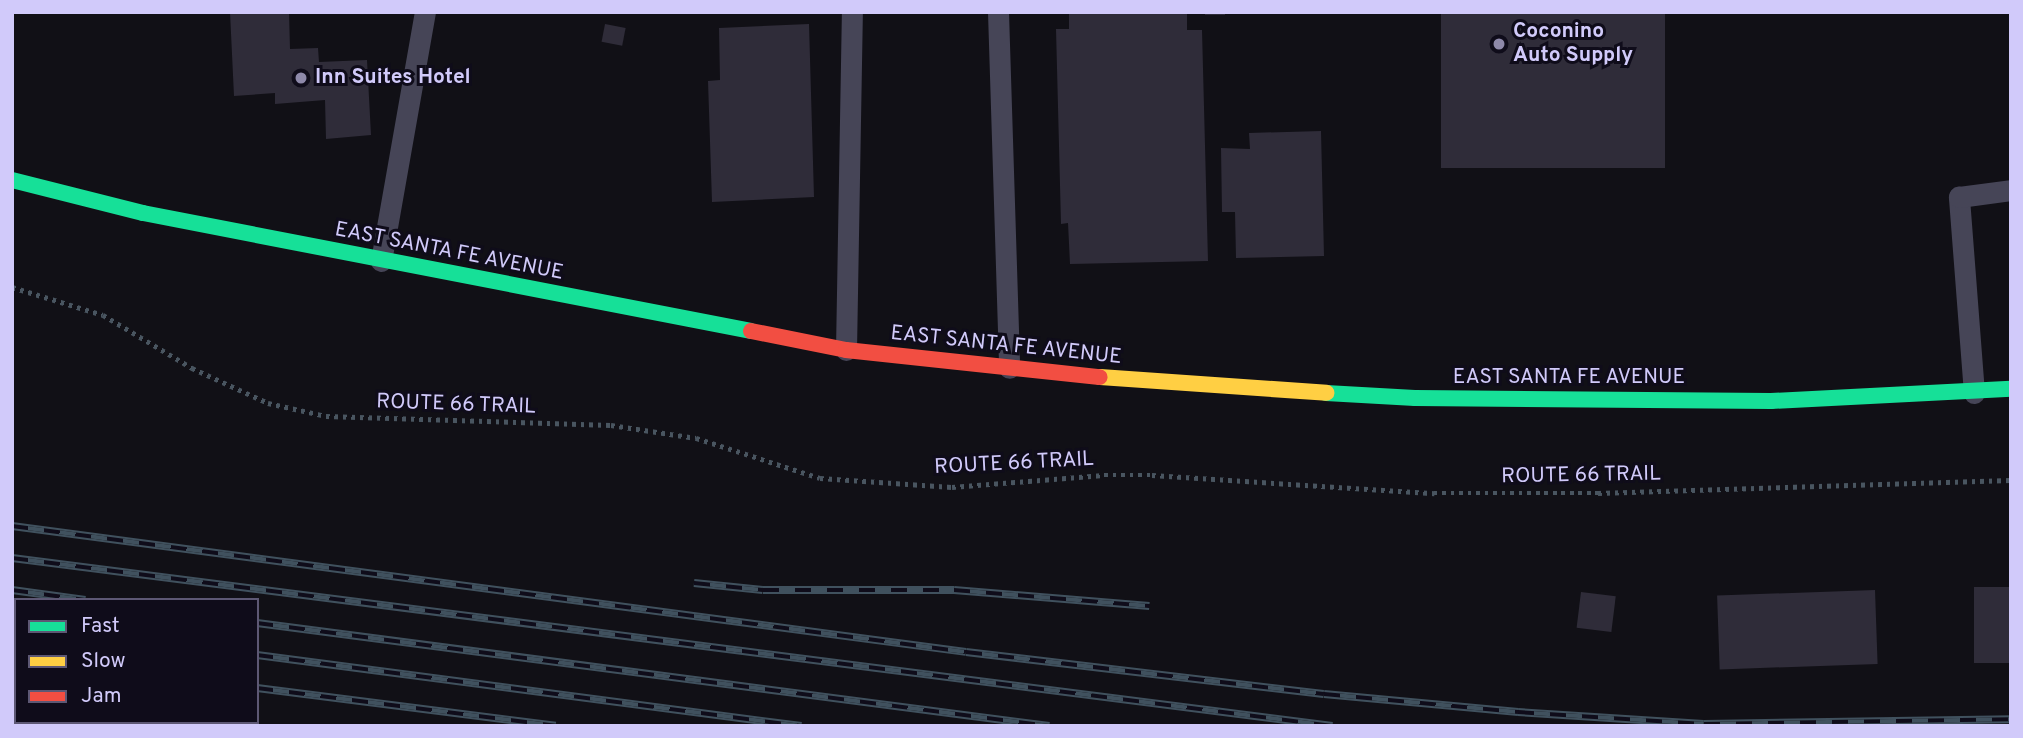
<!DOCTYPE html>
<html>
<head>
<meta charset="utf-8">
<style>
	body { margin:0 }
	#map { position:relative; width:2023px; height:738px; overflow:hidden; background:#111016; font-family:Overpass,sans-serif }
	div>[style] { position:absolute }
	.building>* { inset:0; background:#2f2c39; transform-origin:0 0 }
	.path>* { height:4.5px; margin-top:-2.25px; transform-origin:0; background:repeating-linear-gradient(90deg,#495560 0 3.5px,transparent 0 8.5px) }
	.lane>* { height:21px; margin:-10.5px; padding:0 10.5px; transform-origin:10.5px; border-radius:10.5px; background:#464557 }
	.fast>* { height:16px; margin:-8px; padding:0 8px; transform-origin:8px; border-radius:8px; background:#16e098 }
	.slow>* { height:16px; margin:-8px; padding:0 8px; transform-origin:8px; border-radius:8px; background:#ffcf43 }
	.jam>* { height:16px; margin:-8px; padding:0 8px; transform-origin:8px; border-radius:8px; background:#f24e42 }
	.rail>* { height:8px; margin-top:-4px; transform-origin:0; background:repeating-linear-gradient(90deg,#0f0c1a 0 16px,#40515e 0 32px); box-sizing:border-box; border-block:2px solid #40515e }
	.dots>* { width:19px; height:19px; translate:-50% -50%; box-sizing:border-box; border:4px solid #0f0c1a; border-radius:50% }
	span { translate:-50% -50%; white-space:nowrap; text-align:center; line-height:1.15; -webkit-text-stroke:6px #0f0c1a; paint-order:stroke }
	.poi-label { font-size:21px; color:#d1cafa; font-weight:700 }
	.left { translate:0 -50%; text-align:left }
	.street-label { font-size:21px; color:#d1cafa }
	.frame { position:absolute; inset:0; border:14px solid #d1cafa; pointer-events:none }
	.legend { position:absolute; left:14px; top:598px; width:245px; height:126px; box-sizing:border-box; background:#0f0c1a; border:2px solid #5d5874; margin:0; padding:9px 12px; list-style:none; font-size:21px; color:#d1cafa }
	.legend li { display:flex; align-items:center; gap:14px; height:35px }
	.legend b { width:35px; border:2px solid #5d5874 }
</style>
</head>
<body>
<div id="map">
	<div class="building">
		<div style="clip-path:polygon(230px 12px,289px 12px,290px 49px,318px 48px,319px 62px,367px 60px,371px 135px,326px 139px,325px 100px,275px 104px,275px 93px,234px 96px)"></div>
		<div style="clip-path:polygon(1069px 12px,1187px 12px,1187px 30px,1202px 30px,1208px 261px,1070px 264px,1068px 223px,1061px 224px,1056px 29px,1069px 29px)"></div>
		<div style="left:1205px;top:12px;width:20px;height:3px"></div>
		<div style="left:1441px;top:12px;width:224px;height:156px"></div>
		<div style="left:605px;top:24px;width:21px;height:18px;rotate:11deg"></div>
		<div style="clip-path:polygon(809px 24px,814px 197px,712px 202px,708px 81px,720px 80px,719px 28px)"></div>
		<div style="clip-path:polygon(1321px 131px,1324px 256px,1236px 258px,1235px 212px,1222px 212px,1221px 148px,1250px 149px,1249px 133px)"></div>
		<div style="left:2011px;top:587px;width:76px;height:37px;rotate:90deg"></div>
		<div style="left:1875px;top:590px;width:74px;height:158px;rotate:88deg"></div>
		<div style="left:1581px;top:592px;width:35px;height:36px;rotate:7deg"></div>
	</div>
	<div class="path">
		<div style="left:12px;top:287px;width:95px;rotate:17.1deg"></div>
		<div style="left:103px;top:315px;width:104px;rotate:30.8deg"></div>
		<div style="left:192px;top:368px;width:84px;rotate:24.7deg"></div>
		<div style="left:268px;top:403px;width:59px;rotate:12.6deg"></div>
		<div style="left:326px;top:416px;width:285px;rotate:1.8deg"></div>
		<div style="left:611px;top:425px;width:86px;rotate:8.7deg"></div>
		<div style="left:696px;top:438px;width:130px;rotate:17.9deg"></div>
		<div style="left:820px;top:478px;width:132px;rotate:3.9deg"></div>
		<div style="left:952px;top:487px;width:152px;rotate:-4.5deg"></div>
		<div style="left:1104px;top:475px;width:48px"></div>
		<div style="left:1152px;top:475px;width:283px;rotate:3.7deg"></div>
		<div style="left:1434px;top:493px;width:164px"></div>
		<div style="left:1598px;top:493px;width:413px;rotate:-1.8deg"></div>
	</div>
	<div class="lane">
		<div style="left:998px;top:12px;width:356px;rotate:88.2deg"></div>
		<div style="left:381px;top:261px;width:253px;rotate:-80deg"></div>
		<div style="left:846px;top:350px;width:338px;rotate:-89deg"></div>
		<div style="left:1974px;top:393px;width:197px;rotate:-94.4deg"></div>
		<div style="left:1959px;top:197px;width:52px;rotate:-7.7deg"></div>
	</div>
	<div class="fast">
		<div style="left:12px;top:180px;width:135px;rotate:14.1deg"></div>
		<div style="left:143px;top:213px;width:619px;rotate:10.98deg"></div>
		<div style="left:1326px;top:393px;width:89px;rotate:3.2deg"></div>
		<div style="left:1415px;top:398px;width:356px;rotate:0.5deg"></div>
		<div style="left:1771px;top:401px;width:240px;rotate:-2.9deg"></div>
	</div>
	<div class="slow">
		<div style="left:1100px;top:377px;width:227px;rotate:4deg"></div>
	</div>
	<div class="jam">
		<div style="left:751px;top:331px;width:97px;rotate:11.3deg"></div>
		<div style="left:846px;top:350px;width:255px;rotate:6.1deg"></div>
	</div>
	<div class="rail">
		<div style="left:12px;top:526px;width:962px;rotate:7.52deg"></div>
		<div style="left:966px;top:652px;width:360px;rotate:6.7deg"></div>
		<div style="left:1324px;top:694px;width:195px;rotate:5.3deg"></div>
		<div style="left:1518px;top:712px;width:186px;rotate:3.7deg"></div>
		<div style="left:1704px;top:724px;width:307px;rotate:-0.9deg"></div>
		<div style="left:12px;top:558px;width:1331px;rotate:7.25deg"></div>
		<div style="left:694px;top:583px;width:69px;rotate:5.8deg"></div>
		<div style="left:763px;top:590px;width:191px"></div>
		<div style="left:954px;top:590px;width:196px;rotate:4.7deg"></div>
		<div style="left:12px;top:590px;width:74px;rotate:7.8deg"></div>
		<div style="left:12px;top:623px;width:4px"></div>
		<div style="left:257px;top:623px;width:799px;rotate:7.41deg"></div>
		<div style="left:257px;top:655px;width:549px;rotate:7.44deg"></div>
		<div style="left:12px;top:656px;width:4px;rotate:14deg"></div>
		<div style="left:257px;top:688px;width:301px;rotate:7.2deg"></div>
	</div>
	<div class="dots">
		<div style="left:1499px;top:44px;background:#8e89aa"></div>
		<div style="left:301px;top:78px;background:#8e89aa"></div>
	</div>
	<div class="poi-label">
		<span class="left" style="left:1513px;top:44px">Coconino<br>Auto Supply</span>
		<span class="left" style="left:315px;top:78px">Inn Suites Hotel</span>
	</div>
	<div class="street-label">
		<span style="left:449px;top:252px;rotate:11deg">EAST SANTA FE AVENUE</span>
		<span style="left:1006px;top:346px;rotate:6deg">EAST SANTA FE AVENUE</span>
		<span style="left:1569px;top:378px">EAST SANTA FE AVENUE</span>
		<span style="left:456px;top:405px;rotate:2deg">ROUTE 66 TRAIL</span>
		<span style="left:1014px;top:464px;rotate:-3deg">ROUTE 66 TRAIL</span>
		<span style="left:1581px;top:476px;rotate:-1deg">ROUTE 66 TRAIL</span>
	</div>
	<div class="frame"></div>
	<ul class="legend">
	<li><b style="height:9px;background:#16e098"></b>Fast</li>
	<li><b style="height:9px;background:#ffcf43"></b>Slow</li>
	<li><b style="height:9px;background:#f24e42"></b>Jam</li>
	</ul>
</div>
</body>
</html>
